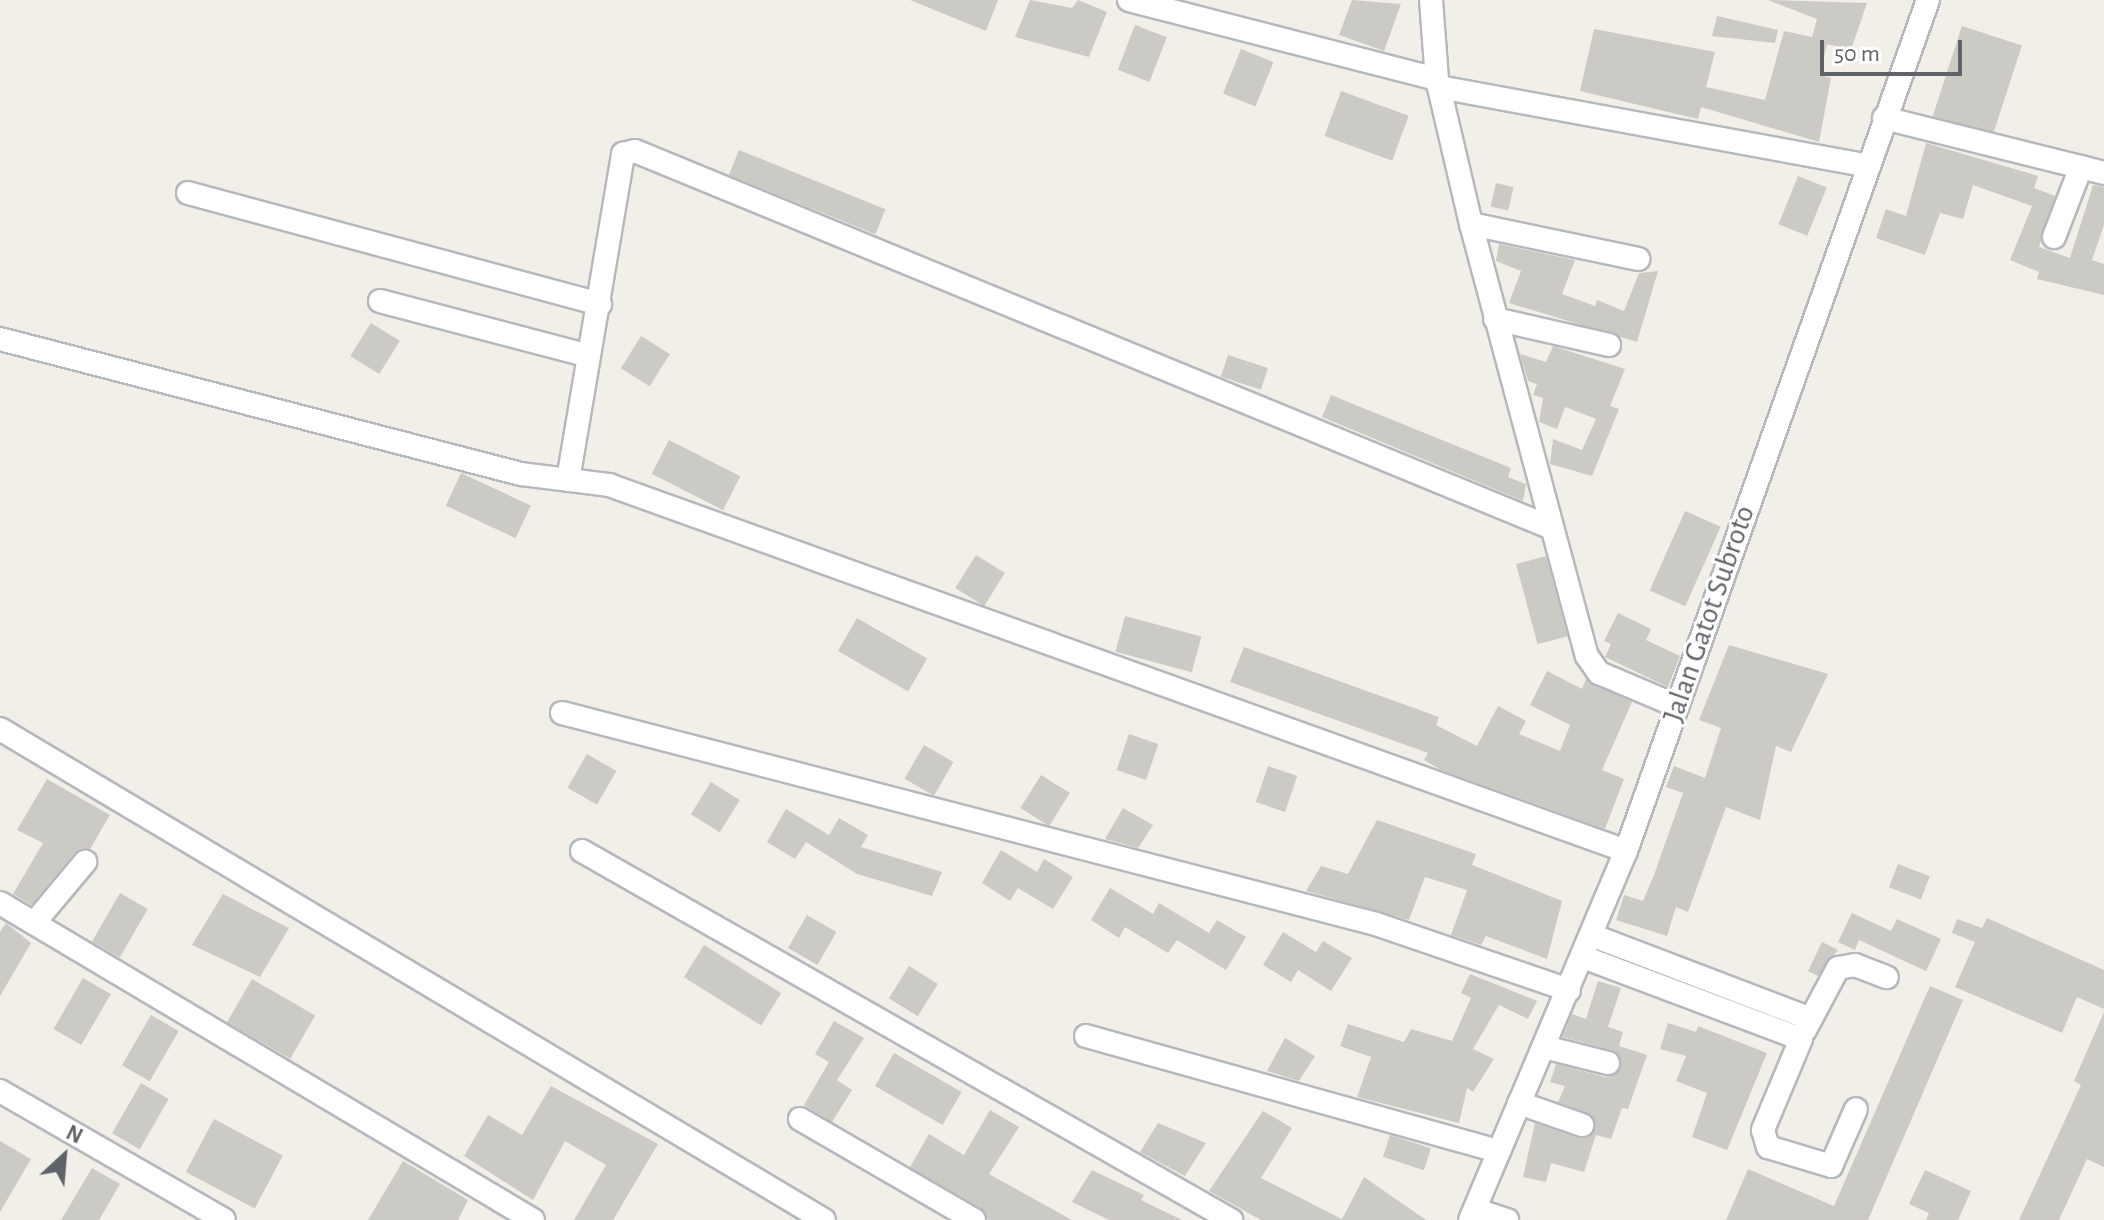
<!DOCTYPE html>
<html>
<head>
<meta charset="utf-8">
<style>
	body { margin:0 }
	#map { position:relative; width:2104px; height:1220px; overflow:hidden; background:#f1efe8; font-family:"Alegreya Sans",sans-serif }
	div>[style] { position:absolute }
	.building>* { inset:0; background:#cccac5; transform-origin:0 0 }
	.roads { filter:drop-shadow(2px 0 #b5b8bc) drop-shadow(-2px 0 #b5b8bc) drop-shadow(0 2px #b5b8bc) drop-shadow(0 -2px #b5b8bc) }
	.minor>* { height:22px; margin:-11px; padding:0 11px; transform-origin:11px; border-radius:11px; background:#fff }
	span { translate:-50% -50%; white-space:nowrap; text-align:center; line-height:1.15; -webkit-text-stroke:6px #fff; paint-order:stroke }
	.street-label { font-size:30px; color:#5f6368 }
	.north { position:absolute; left:24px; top:1116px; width:80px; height:80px; -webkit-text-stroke:6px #fff; paint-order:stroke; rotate:26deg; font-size:22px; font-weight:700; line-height:32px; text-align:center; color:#5f6368 }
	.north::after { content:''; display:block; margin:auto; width:28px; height:36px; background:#5f6368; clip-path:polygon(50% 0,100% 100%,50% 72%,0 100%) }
	.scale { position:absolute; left:1820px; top:40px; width:142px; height:36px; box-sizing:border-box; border:4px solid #5f6368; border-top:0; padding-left:10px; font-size:24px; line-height:28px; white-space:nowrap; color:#5f6368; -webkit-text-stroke:6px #fff; paint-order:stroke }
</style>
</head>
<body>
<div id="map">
	<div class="building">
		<div style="clip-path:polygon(910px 0,998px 0,986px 31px)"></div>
		<div style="clip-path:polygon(1030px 0,1072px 8px,1078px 0,1107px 12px,1089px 57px,1015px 37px)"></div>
		<div style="clip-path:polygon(1352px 0,1401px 4px,1384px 51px,1339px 35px)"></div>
		<div style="clip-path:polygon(1768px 0,1867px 3px,1851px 50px,1827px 44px,1820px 75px,1831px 78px,1819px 142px,1701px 107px,1698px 119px,1580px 91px,1594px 29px,1715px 52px,1706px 87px,1765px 100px,1784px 31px,1812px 37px,1817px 19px)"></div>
		<div style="clip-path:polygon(1717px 16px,1778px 30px,1775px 43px,1712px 36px)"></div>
		<div style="left:1135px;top:25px;width:34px;height:48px;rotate:21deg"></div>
		<div style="left:1962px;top:26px;width:63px;height:95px;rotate:18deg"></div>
		<div style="left:1241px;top:49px;width:35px;height:48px;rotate:22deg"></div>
		<div style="left:1341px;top:91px;width:72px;height:48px;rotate:20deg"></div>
		<div style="clip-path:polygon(1926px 143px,2038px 176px,2034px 188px,2055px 196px,2039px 247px,2070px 258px,2093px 185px,2104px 187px,2104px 225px,2092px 260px,2104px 264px,2104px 295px,2037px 279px,2039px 272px,2010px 260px,2032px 206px,1973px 185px,1963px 219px,1940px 213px,1925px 255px,1876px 238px,1886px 209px,1906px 216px)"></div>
		<div style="left:739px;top:150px;width:158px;height:27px;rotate:22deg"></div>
		<div style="left:1798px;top:176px;width:31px;height:52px;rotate:22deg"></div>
		<div style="left:1496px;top:183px;width:18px;height:24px;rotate:13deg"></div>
		<div style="clip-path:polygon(1499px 244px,1575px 260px,1562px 294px,1595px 306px,1597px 300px,1624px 311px,1639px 273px,1658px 271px,1637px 342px,1509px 303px,1521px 271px,1496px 261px)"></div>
		<div style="left:371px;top:323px;width:34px;height:39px;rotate:32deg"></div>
		<div style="left:641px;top:336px;width:34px;height:38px;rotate:32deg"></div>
		<div style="clip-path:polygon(1553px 346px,1625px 369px,1610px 406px,1619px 409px,1592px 476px,1550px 464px,1553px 439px,1582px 450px,1596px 419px,1565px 407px,1557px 429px,1539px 422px,1543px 398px,1533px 395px,1537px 384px,1528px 381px,1520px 354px,1546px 362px)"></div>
		<div style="left:1228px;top:355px;width:42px;height:23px;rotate:18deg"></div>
		<div style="clip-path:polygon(1331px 395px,1511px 468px,1508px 477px,1526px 484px,1523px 501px,1322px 417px)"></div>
		<div style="left:669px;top:440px;width:80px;height:38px;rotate:27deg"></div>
		<div style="left:461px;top:473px;width:77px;height:36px;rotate:25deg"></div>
		<div style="left:1685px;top:511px;width:39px;height:87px;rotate:24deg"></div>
		<div style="left:976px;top:555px;width:34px;height:39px;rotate:32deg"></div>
		<div style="left:1546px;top:556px;width:83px;height:31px;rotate:75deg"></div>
		<div style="clip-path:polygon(1618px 613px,1651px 629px,1646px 640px,1680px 656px,1668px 687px,1605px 657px,1611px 644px,1604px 641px)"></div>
		<div style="left:1125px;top:616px;width:79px;height:37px;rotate:15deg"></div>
		<div style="left:857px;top:618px;width:81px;height:38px;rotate:30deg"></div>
		<div style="clip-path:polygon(1729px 645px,1828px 674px,1791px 752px,1776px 746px,1760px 820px,1726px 807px,1688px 912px,1676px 907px,1667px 936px,1616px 920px,1624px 895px,1643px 901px,1654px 875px,1683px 793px,1666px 787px,1674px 766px,1705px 778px,1721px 728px,1699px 720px)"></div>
		<div style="clip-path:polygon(1244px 647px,1439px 717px,1436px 725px,1477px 746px,1498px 706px,1526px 721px,1519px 734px,1560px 751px,1570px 725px,1530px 705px,1547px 671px,1582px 689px,1586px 679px,1632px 702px,1602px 770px,1624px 779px,1605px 829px,1441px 770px,1424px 760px,1428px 753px,1230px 682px)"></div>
		<div style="left:1129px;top:734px;width:31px;height:38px;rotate:19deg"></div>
		<div style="left:924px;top:745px;width:34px;height:39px;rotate:30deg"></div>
		<div style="left:587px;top:754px;width:34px;height:39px;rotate:30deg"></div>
		<div style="left:1268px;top:766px;width:31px;height:38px;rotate:19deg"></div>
		<div style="left:1041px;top:775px;width:34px;height:39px;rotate:32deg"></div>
		<div style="clip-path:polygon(47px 779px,110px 815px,90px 849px,74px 853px,31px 905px,13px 894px,43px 843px,17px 830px)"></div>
		<div style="left:711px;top:782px;width:34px;height:38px;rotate:32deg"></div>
		<div style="clip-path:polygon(1123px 808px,1153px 825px,1138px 848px,1105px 839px)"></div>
		<div style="clip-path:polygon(786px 809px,829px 835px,839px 818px,868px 835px,861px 847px,942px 872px,932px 896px,857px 874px,806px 842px,795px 859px,767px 842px)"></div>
		<div style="clip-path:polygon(1377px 820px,1476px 854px,1472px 865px,1562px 901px,1547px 959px,1486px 936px,1481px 945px,1451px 935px,1467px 890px,1425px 877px,1409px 920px,1306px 891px,1321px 866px,1348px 874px)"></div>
		<div style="clip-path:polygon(1001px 850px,1037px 872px,1044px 859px,1073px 877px,1053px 909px,1018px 888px,1010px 901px,982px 883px)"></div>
		<div style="left:1898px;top:864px;width:34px;height:25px;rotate:21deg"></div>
		<div style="clip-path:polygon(1110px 888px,1153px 914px,1159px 903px,1209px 933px,1217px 920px,1246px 937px,1226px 970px,1177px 940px,1168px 953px,1125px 927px,1119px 938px,1091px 920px)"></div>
		<div style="left:120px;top:893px;width:32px;height:56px;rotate:30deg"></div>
		<div style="clip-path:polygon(223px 894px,289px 928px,260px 977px,192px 945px)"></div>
		<div style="clip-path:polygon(1852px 913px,1891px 931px,1897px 919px,1941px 939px,1926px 971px,1859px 940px,1855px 950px,1838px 942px)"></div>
		<div style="left:807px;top:915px;width:34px;height:38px;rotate:30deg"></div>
		<div style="clip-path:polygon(1987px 918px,2104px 970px,2104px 1009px,2077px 997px,2062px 1033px,1955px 987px,1975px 942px,1952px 933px,1957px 919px,1982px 928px)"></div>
		<div style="clip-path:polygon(6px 923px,31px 943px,0 996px,0 932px)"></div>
		<div style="clip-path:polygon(1283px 932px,1316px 952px,1323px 941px,1352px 958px,1331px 991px,1298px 970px,1291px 982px,1263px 965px)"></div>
		<div style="clip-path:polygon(1822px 942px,1838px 950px,1818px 976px,1808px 971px)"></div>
		<div style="left:704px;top:945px;width:91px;height:38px;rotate:32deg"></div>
		<div style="left:909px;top:966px;width:34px;height:38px;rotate:32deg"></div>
		<div style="clip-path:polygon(1470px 974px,1537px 1001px,1528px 1019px,1499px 1005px,1473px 1049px,1494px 1059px,1473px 1092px,1467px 1088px,1459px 1123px,1357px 1097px,1371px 1057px,1340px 1046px,1348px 1024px,1404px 1042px,1411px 1029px,1452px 1041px,1471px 998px,1461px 993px)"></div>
		<div style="left:83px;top:978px;width:32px;height:59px;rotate:30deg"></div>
		<div style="left:252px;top:979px;width:73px;height:50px;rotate:30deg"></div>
		<div style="clip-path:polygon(1598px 981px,1621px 988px,1608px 1027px,1623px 1032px,1619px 1046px,1647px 1055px,1628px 1109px,1622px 1108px,1611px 1139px,1596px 1135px,1584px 1172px,1551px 1163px,1546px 1182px,1523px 1177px,1535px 1123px,1578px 1138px,1595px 1129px,1592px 1115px,1558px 1102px,1565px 1086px,1550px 1082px,1556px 1064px,1605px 1077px,1621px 1067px,1612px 1050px,1562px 1037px,1572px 1014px,1586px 1019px)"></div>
		<div style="clip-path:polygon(1930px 986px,1963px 1000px,1868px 1220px,1726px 1220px,1748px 1169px,1834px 1206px)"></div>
		<div style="clip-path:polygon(2104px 1012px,2104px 1167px,2087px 1159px,2059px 1220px,2019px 1220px,2081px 1085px,2074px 1081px)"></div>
		<div style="left:151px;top:1015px;width:32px;height:58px;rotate:30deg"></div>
		<div style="clip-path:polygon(834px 1021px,864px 1038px,837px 1080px,852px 1090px,832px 1122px,804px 1105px,829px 1062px,815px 1054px)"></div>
		<div style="clip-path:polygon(1668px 1023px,1696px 1032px,1698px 1026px,1767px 1053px,1727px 1150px,1692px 1137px,1707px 1093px,1676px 1081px,1686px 1056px,1660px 1049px)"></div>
		<div style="clip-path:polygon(1285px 1038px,1315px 1056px,1299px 1081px,1267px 1071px)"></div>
		<div style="left:894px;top:1053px;width:78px;height:38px;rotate:30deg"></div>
		<div style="left:141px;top:1083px;width:32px;height:58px;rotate:30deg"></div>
		<div style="clip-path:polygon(551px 1086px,658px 1144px,613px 1220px,574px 1220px,606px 1165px,565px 1141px,533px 1200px,464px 1156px,488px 1115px,522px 1135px)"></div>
		<div style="clip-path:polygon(990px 1110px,1019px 1127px,989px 1174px,1072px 1220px,988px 1220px,981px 1208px,910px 1167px,929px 1134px,964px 1155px)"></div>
		<div style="clip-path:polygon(1263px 1111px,1292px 1128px,1261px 1178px,1342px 1219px,1364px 1177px,1426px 1220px,1261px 1220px,1209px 1191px)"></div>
		<div style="left:214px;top:1119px;width:78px;height:60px;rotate:28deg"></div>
		<div style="clip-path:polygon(1158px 1123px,1206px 1143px,1185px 1176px,1140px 1152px)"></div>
		<div style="left:1390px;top:1135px;width:43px;height:23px;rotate:18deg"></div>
		<div style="clip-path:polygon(0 1141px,31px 1159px,0 1212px)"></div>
		<div style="clip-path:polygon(403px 1161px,468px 1200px,458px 1220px,368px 1220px)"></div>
		<div style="clip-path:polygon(92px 1168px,120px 1184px,99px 1220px,61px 1220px)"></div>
		<div style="clip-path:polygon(1092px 1170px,1144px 1195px,1141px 1200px,1182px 1220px,1109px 1220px,1072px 1202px)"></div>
		<div style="clip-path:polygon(1925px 1170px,1971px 1191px,1958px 1220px,1926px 1220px,1929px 1213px,1909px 1204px)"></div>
	</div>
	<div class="roads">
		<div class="minor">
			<div style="left:1129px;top:0;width:318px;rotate:14.4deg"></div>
			<div style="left:1431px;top:0;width:79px;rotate:85.7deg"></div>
			<div style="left:1437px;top:79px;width:149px;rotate:76.8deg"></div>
			<div style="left:1471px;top:224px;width:447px;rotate:75deg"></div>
			<div style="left:1587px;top:656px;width:21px;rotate:55deg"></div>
			<div style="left:1599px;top:673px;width:85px;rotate:22.9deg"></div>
			<div style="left:1439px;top:87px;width:434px;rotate:10.4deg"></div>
			<div style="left:1884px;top:118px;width:227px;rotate:14deg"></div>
			<div style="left:188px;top:193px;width:427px;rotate:15.1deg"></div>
			<div style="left:1471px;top:224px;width:171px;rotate:11.8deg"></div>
			<div style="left:2054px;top:237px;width:75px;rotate:-68.9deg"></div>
			<div style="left:380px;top:301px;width:216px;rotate:14.7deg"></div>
			<div style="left:1495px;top:319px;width:117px;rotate:12.8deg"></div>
			<div style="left:0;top:339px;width:538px;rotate:14.53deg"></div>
			<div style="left:521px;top:474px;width:89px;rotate:7.1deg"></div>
			<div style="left:609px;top:485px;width:1081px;rotate:19.79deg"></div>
			<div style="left:568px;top:480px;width:331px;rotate:-80.4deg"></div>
			<div style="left:623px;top:154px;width:12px;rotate:-14deg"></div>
			<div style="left:635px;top:151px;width:991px;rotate:22.35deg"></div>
			<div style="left:562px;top:713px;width:841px;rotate:14.53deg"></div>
			<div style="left:1376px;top:924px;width:204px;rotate:18.9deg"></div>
			<div style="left:0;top:729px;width:959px;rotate:30.79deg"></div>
			<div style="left:582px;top:851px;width:747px;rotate:29.62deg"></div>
			<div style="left:0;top:903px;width:620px;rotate:30.74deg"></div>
			<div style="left:34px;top:923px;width:80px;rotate:-50.1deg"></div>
			<div style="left:1591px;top:935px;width:235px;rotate:20.9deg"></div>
			<div style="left:1583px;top:957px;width:233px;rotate:20.6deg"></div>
			<div style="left:1801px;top:1039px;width:99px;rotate:112.7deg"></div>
			<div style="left:1763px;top:1130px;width:18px;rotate:74deg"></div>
			<div style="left:1768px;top:1147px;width:66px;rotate:16.8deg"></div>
			<div style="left:1831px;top:1166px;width:62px;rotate:-66.3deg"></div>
			<div style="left:1805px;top:1030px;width:70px;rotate:-62deg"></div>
			<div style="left:1838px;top:968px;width:17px;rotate:-10deg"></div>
			<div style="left:1855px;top:965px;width:34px;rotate:21deg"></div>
			<div style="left:1086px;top:1036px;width:429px;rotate:15.6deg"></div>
			<div style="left:1544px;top:1047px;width:66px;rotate:14deg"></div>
			<div style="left:0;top:1091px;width:258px;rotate:29.9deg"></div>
			<div style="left:1519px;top:1103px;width:67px;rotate:19.2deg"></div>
			<div style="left:800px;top:1119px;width:201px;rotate:30.1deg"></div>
			<div style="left:1476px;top:1210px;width:33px;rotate:18deg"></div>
			<div style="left:1470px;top:1220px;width:401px;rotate:-67.1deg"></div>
			<div style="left:1626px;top:851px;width:903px;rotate:-70.46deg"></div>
		</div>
	</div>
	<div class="street-label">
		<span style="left:1709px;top:614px;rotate:-71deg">Jalan Gatot Subroto</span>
	</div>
	<div class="north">N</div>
	<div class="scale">50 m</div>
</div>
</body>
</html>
